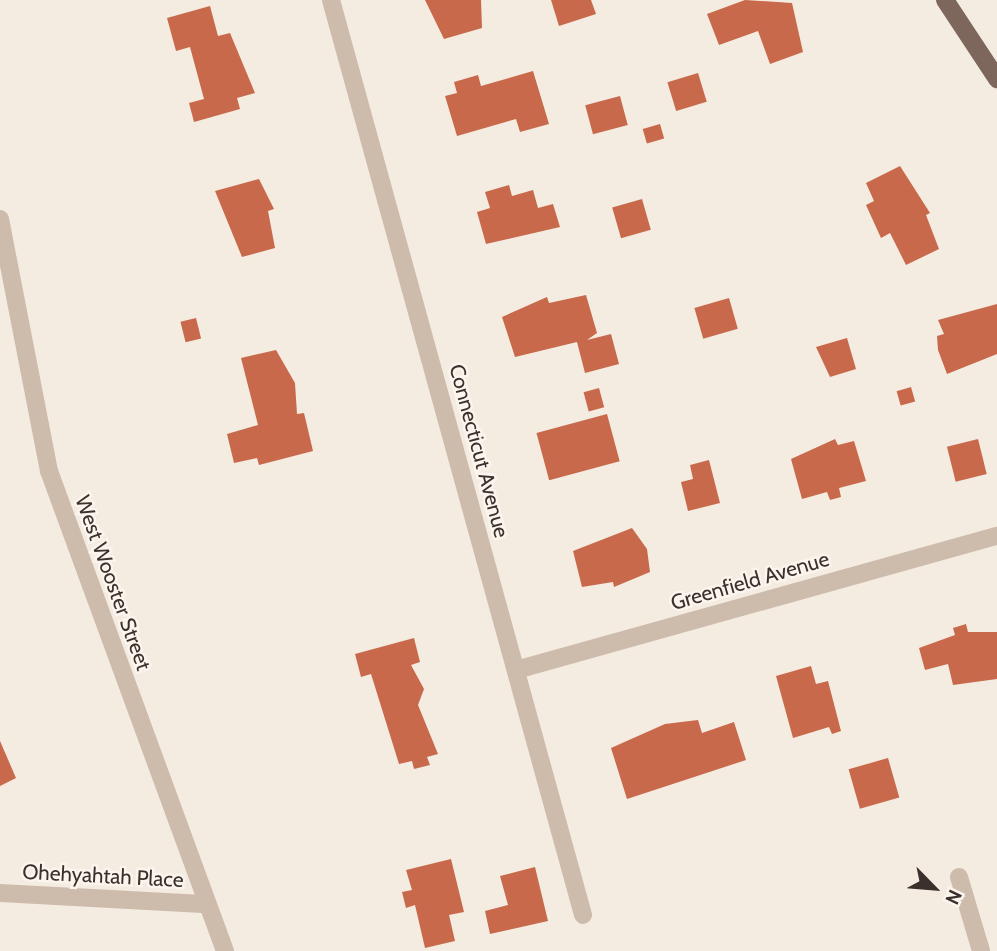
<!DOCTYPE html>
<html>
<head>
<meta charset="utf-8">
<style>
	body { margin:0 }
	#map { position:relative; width:997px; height:951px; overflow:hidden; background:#f4ebe1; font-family:Cabin,sans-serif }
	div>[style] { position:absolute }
	.building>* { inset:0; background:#c8694b; transform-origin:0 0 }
	.minor>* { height:18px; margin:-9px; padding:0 9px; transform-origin:9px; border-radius:9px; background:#cdbbac }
	.major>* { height:18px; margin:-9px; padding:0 9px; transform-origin:9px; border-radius:9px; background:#7d675c }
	span { translate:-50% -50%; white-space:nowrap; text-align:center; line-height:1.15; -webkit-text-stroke:5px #fbf5ee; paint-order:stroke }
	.street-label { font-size:21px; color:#3b302b }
	.north { position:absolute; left:899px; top:853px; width:70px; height:70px; -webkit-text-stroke:5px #fbf5ee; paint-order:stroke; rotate:115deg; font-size:19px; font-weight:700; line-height:28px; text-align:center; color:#3b302b }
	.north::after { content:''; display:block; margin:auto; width:24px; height:32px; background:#3b302b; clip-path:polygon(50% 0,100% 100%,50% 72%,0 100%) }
</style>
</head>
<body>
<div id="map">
	<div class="building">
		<div style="clip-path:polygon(425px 0,481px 0,482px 28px,444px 39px)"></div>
		<div style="clip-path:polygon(551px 0,591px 0,596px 14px,559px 26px)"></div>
		<div style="clip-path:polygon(745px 0,792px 3px,803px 52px,770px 64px,758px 31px,719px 45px,707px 14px)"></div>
		<div style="clip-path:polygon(210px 6px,218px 36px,230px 33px,255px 93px,237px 98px,240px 109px,194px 122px,189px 103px,204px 99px,190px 47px,176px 51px,167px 18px)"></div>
		<div style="clip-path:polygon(533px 71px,549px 124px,520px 132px,516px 119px,457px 136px,445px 96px,457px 93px,454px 82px,478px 75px,481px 86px)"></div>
		<div style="left:698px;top:73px;width:30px;height:32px;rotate:73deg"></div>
		<div style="left:620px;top:96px;width:30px;height:36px;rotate:75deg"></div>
		<div style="left:660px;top:124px;width:15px;height:18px;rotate:74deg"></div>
		<div style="clip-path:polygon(900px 166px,930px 213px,926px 215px,939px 249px,906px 265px,890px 233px,881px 238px,866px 205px,874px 201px,866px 183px)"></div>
		<div style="clip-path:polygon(259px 179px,274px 209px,268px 211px,275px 248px,242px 257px,215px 191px)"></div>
		<div style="clip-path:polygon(509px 185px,512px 196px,533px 190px,538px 208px,553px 204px,560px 227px,486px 244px,477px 212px,490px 208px,485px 192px)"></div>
		<div style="left:642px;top:199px;width:32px;height:31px;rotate:74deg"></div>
		<div style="clip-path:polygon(586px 295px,597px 333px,587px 340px,611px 334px,619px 364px,585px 373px,577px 342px,515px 357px,502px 317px,547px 297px,549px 303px)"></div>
		<div style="left:729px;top:298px;width:32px;height:36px;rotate:74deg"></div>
		<div style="clip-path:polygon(997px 304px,997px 354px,947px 374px,938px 350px,937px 336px,944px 334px,938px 320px)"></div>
		<div style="left:196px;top:318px;width:21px;height:16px;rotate:76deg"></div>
		<div style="clip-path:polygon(847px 338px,856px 369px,830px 377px,816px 347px)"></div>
		<div style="clip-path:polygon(276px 350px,295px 383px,297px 414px,304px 413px,313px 451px,259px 465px,257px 458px,234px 463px,227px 434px,258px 425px,241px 358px)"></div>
		<div style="left:911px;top:387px;width:15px;height:15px;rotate:74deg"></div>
		<div style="left:599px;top:388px;width:20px;height:16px;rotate:75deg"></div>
		<div style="left:607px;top:414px;width:49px;height:73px;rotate:75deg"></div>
		<div style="clip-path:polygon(835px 439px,838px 445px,854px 441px,866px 481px,839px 488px,841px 497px,830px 500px,827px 492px,802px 499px,791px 459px)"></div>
		<div style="left:978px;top:439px;width:36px;height:32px;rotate:76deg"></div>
		<div style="clip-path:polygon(709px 460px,720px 503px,688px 511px,681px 482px,693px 479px,690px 465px)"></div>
		<div style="clip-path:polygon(632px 528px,647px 549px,650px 572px,614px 587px,613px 582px,582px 587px,573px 551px)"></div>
		<div style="clip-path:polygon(966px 624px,968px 632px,997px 632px,997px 679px,953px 685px,948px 664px,925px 670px,919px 648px,955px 635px,953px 628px)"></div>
		<div style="clip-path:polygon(414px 638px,420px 662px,411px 665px,424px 689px,418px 705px,438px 754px,427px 757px,430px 765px,414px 769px,412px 761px,399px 764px,371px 674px,361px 677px,355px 654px)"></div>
		<div style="clip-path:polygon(811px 666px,816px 684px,828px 681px,841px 731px,832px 734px,829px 727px,793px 738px,776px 676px)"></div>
		<div style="clip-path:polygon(698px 720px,702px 733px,734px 722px,746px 760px,627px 799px,611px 748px,665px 724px)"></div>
		<div style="clip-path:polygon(0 741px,16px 778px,0 786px)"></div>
		<div style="left:888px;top:758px;width:41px;height:41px;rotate:74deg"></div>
		<div style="clip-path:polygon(451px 859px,464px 912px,449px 915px,455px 941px,425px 948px,415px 905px,406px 908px,402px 892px,412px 890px,406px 870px)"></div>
		<div style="clip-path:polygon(535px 867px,548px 921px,490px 934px,485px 911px,508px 905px,500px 876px)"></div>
	</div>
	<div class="minor">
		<div style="left:331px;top:0;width:949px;rotate:74.6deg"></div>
		<div style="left:0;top:219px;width:257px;rotate:79deg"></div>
		<div style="left:49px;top:471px;width:511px;rotate:69.86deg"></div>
		<div style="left:516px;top:670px;width:499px;rotate:-15.6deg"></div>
		<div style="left:959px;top:877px;width:77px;rotate:73.4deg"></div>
		<div style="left:0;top:893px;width:203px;rotate:3.1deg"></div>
	</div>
	<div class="major">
		<div style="left:945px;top:0;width:95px;rotate:56.6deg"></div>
	</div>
	<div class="street-label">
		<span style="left:479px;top:451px;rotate:75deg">Connecticut Avenue</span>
		<span style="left:750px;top:581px;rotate:-16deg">Greenfield Avenue</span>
		<span style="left:113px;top:583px;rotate:70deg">West Wooster Street</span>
		<span style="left:103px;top:876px;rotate:3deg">Ohehyahtah Place</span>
	</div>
	<div class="north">N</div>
</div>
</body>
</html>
